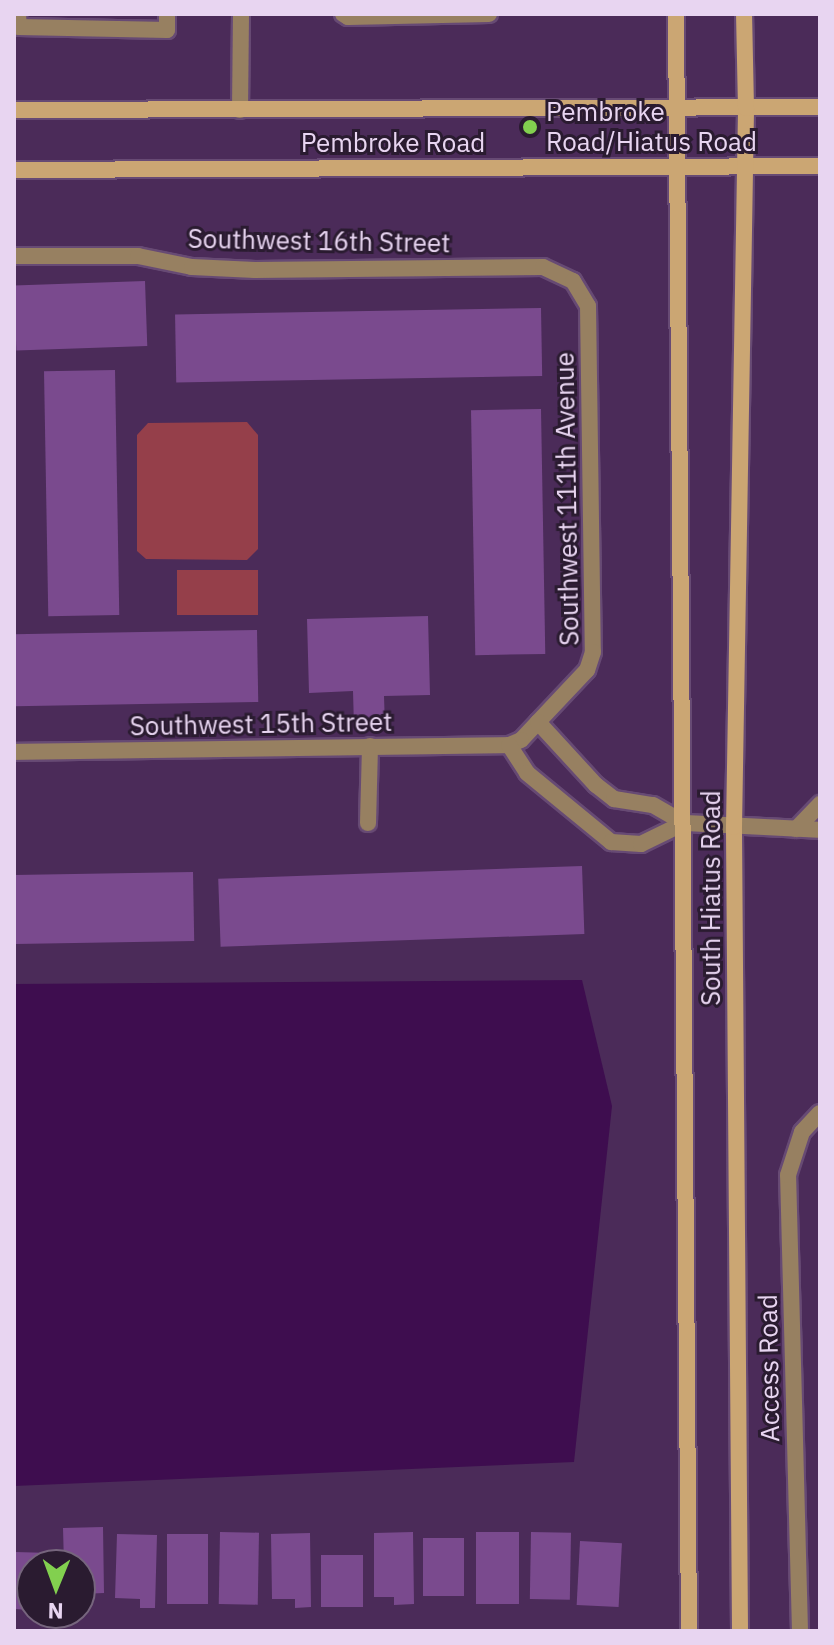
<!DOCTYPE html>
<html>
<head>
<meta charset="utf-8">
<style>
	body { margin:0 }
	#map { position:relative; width:834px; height:1645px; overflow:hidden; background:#4b2b59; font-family:"IBM Plex Sans",sans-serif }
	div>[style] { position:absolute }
	.green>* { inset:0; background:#953f4a; transform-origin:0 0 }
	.water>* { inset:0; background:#3e0d4f }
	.building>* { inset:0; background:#7a4a8e; transform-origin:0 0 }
	.roads { filter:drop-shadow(2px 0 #674a74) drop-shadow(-2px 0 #674a74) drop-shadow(0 2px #674a74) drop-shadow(0 -2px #674a74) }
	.lane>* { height:16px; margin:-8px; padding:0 8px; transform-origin:8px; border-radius:8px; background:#978061 }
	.street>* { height:16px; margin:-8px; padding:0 8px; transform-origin:8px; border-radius:8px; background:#978061 }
	.secondary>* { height:16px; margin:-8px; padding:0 8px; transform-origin:8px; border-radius:8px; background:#cba673 }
	.dots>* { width:22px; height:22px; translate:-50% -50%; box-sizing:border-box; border:4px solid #2a1b30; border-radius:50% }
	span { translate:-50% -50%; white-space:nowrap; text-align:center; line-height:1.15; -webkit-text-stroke:6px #2a1b30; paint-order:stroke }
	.poi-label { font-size:26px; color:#e8d5f1 }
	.left { translate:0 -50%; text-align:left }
	.street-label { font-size:26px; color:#e8d5f1 }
	.frame { position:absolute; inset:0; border:16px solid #e8d5f1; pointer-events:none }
	.north { position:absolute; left:16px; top:1549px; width:80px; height:80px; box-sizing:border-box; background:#2a1b30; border:2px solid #76657d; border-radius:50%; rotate:181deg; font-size:22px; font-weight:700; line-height:32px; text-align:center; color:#e8d5f1 }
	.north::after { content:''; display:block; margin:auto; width:28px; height:36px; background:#82d04f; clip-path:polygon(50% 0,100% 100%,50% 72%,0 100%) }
</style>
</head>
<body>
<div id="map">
	<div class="green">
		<div style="clip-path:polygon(247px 422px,258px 435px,258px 549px,247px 560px,146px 559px,137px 551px,137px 435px,148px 423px)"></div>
		<div style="left:177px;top:570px;width:81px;height:45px"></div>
	</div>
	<div class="water">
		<div style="clip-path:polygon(582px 980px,612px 1106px,574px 1462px,14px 1486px,14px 984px)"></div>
	</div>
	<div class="building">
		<div style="left:145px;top:281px;width:65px;height:131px;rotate:88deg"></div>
		<div style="left:541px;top:308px;width:68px;height:366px;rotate:89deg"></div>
		<div style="left:115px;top:370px;width:245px;height:71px;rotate:89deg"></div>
		<div style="left:541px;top:409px;width:245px;height:70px;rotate:89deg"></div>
		<div style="clip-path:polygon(428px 616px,430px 695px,384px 696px,385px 727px,354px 727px,353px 691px,309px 693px,307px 619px)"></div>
		<div style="left:257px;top:630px;width:72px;height:243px;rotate:89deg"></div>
		<div style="left:582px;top:866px;width:68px;height:364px;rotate:88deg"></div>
		<div style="left:193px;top:872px;width:69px;height:179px;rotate:89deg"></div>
		<div style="clip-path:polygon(103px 1527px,104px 1593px,80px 1594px,80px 1565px,64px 1565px,63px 1528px)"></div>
		<div style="left:220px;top:1532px;width:39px;height:72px;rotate:1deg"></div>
		<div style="clip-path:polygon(413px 1532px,414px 1604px,394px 1605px,394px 1597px,374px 1597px,374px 1533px)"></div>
		<div style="left:476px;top:1532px;width:43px;height:72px"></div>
		<div style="left:531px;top:1532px;width:40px;height:67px;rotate:1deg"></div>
		<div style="clip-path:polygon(310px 1533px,311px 1607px,295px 1608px,295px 1599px,272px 1599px,271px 1534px)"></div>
		<div style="clip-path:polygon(117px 1534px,157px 1535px,155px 1608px,140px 1608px,140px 1599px,115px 1598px)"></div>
		<div style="left:167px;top:1534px;width:41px;height:70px"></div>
		<div style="left:423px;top:1538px;width:41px;height:58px"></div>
		<div style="left:580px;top:1541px;width:42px;height:64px;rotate:3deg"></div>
		<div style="clip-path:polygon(15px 1552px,51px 1553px,51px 1565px,32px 1565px,32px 1610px,14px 1609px)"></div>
		<div style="left:321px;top:1555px;width:42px;height:52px"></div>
	</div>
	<div class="roads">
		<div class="lane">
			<div style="left:18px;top:14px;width:13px;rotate:86deg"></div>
			<div style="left:19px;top:27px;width:148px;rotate:1.2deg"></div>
			<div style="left:167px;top:30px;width:16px;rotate:-90deg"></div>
			<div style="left:343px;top:14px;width:6px;rotate:31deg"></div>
			<div style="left:348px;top:17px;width:141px;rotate:-1.2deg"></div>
			<div style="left:240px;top:110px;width:96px;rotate:-89.4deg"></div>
			<div style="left:368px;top:823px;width:77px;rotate:-88.5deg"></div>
			<div style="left:796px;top:829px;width:35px;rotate:-46deg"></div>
		</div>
		<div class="street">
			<div style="left:14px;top:256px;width:124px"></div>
			<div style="left:138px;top:256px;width:55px;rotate:11.5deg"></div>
			<div style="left:192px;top:267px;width:63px;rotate:2.7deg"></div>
			<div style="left:255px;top:270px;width:288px;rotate:-0.6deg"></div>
			<div style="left:543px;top:267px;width:33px;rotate:25deg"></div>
			<div style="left:573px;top:281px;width:29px;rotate:59deg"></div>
			<div style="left:588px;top:306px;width:346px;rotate:89.2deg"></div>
			<div style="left:593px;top:652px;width:19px;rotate:108deg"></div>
			<div style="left:587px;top:670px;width:96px;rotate:133.3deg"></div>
			<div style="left:521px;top:740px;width:13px;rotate:157deg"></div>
			<div style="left:509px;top:745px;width:495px;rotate:179.2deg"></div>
			<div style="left:538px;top:722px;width:86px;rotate:47.4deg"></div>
			<div style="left:596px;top:785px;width:23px;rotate:38deg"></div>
			<div style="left:614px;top:799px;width:39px;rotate:9deg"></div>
			<div style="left:653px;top:805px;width:36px;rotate:30deg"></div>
			<div style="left:684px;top:823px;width:136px;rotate:2.9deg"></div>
			<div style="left:509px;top:745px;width:33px;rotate:57deg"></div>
			<div style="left:527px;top:773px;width:109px;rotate:39.4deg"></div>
			<div style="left:611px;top:842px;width:30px;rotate:4deg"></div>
			<div style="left:641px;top:844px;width:48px;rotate:-26deg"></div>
			<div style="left:800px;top:1631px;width:456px;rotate:-91.5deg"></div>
			<div style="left:788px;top:1175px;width:45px;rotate:-72deg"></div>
			<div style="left:802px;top:1132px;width:26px;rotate:-47deg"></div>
		</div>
		<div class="secondary">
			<div style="left:676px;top:14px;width:1617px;rotate:89.54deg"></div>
			<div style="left:14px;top:110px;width:806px;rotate:-0.21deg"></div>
			<div style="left:14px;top:170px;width:806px;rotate:-0.28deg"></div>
			<div style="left:740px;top:1631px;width:804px;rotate:-90.43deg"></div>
			<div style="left:734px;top:827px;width:719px;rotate:-89.04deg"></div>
			<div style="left:746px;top:108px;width:94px;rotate:-91.2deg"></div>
		</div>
	</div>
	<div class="dots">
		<div style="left:530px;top:127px;background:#82d04f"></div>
	</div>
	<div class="poi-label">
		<span class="left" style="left:546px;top:127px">Pembroke<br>Road/Hiatus Road</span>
	</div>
	<div class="street-label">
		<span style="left:393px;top:143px">Pembroke Road</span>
		<span style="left:319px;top:241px;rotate:1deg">Southwest 16th Street</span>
		<span style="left:567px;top:499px;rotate:-91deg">Southwest 111th Avenue</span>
		<span style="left:261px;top:724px;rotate:-1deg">Southwest 15th Street</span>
		<span style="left:711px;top:898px;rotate:-90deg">South Hiatus Road</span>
		<span style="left:769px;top:1368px;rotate:-91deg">Access Road</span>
	</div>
	<div class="frame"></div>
	<div class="north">N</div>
</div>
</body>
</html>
